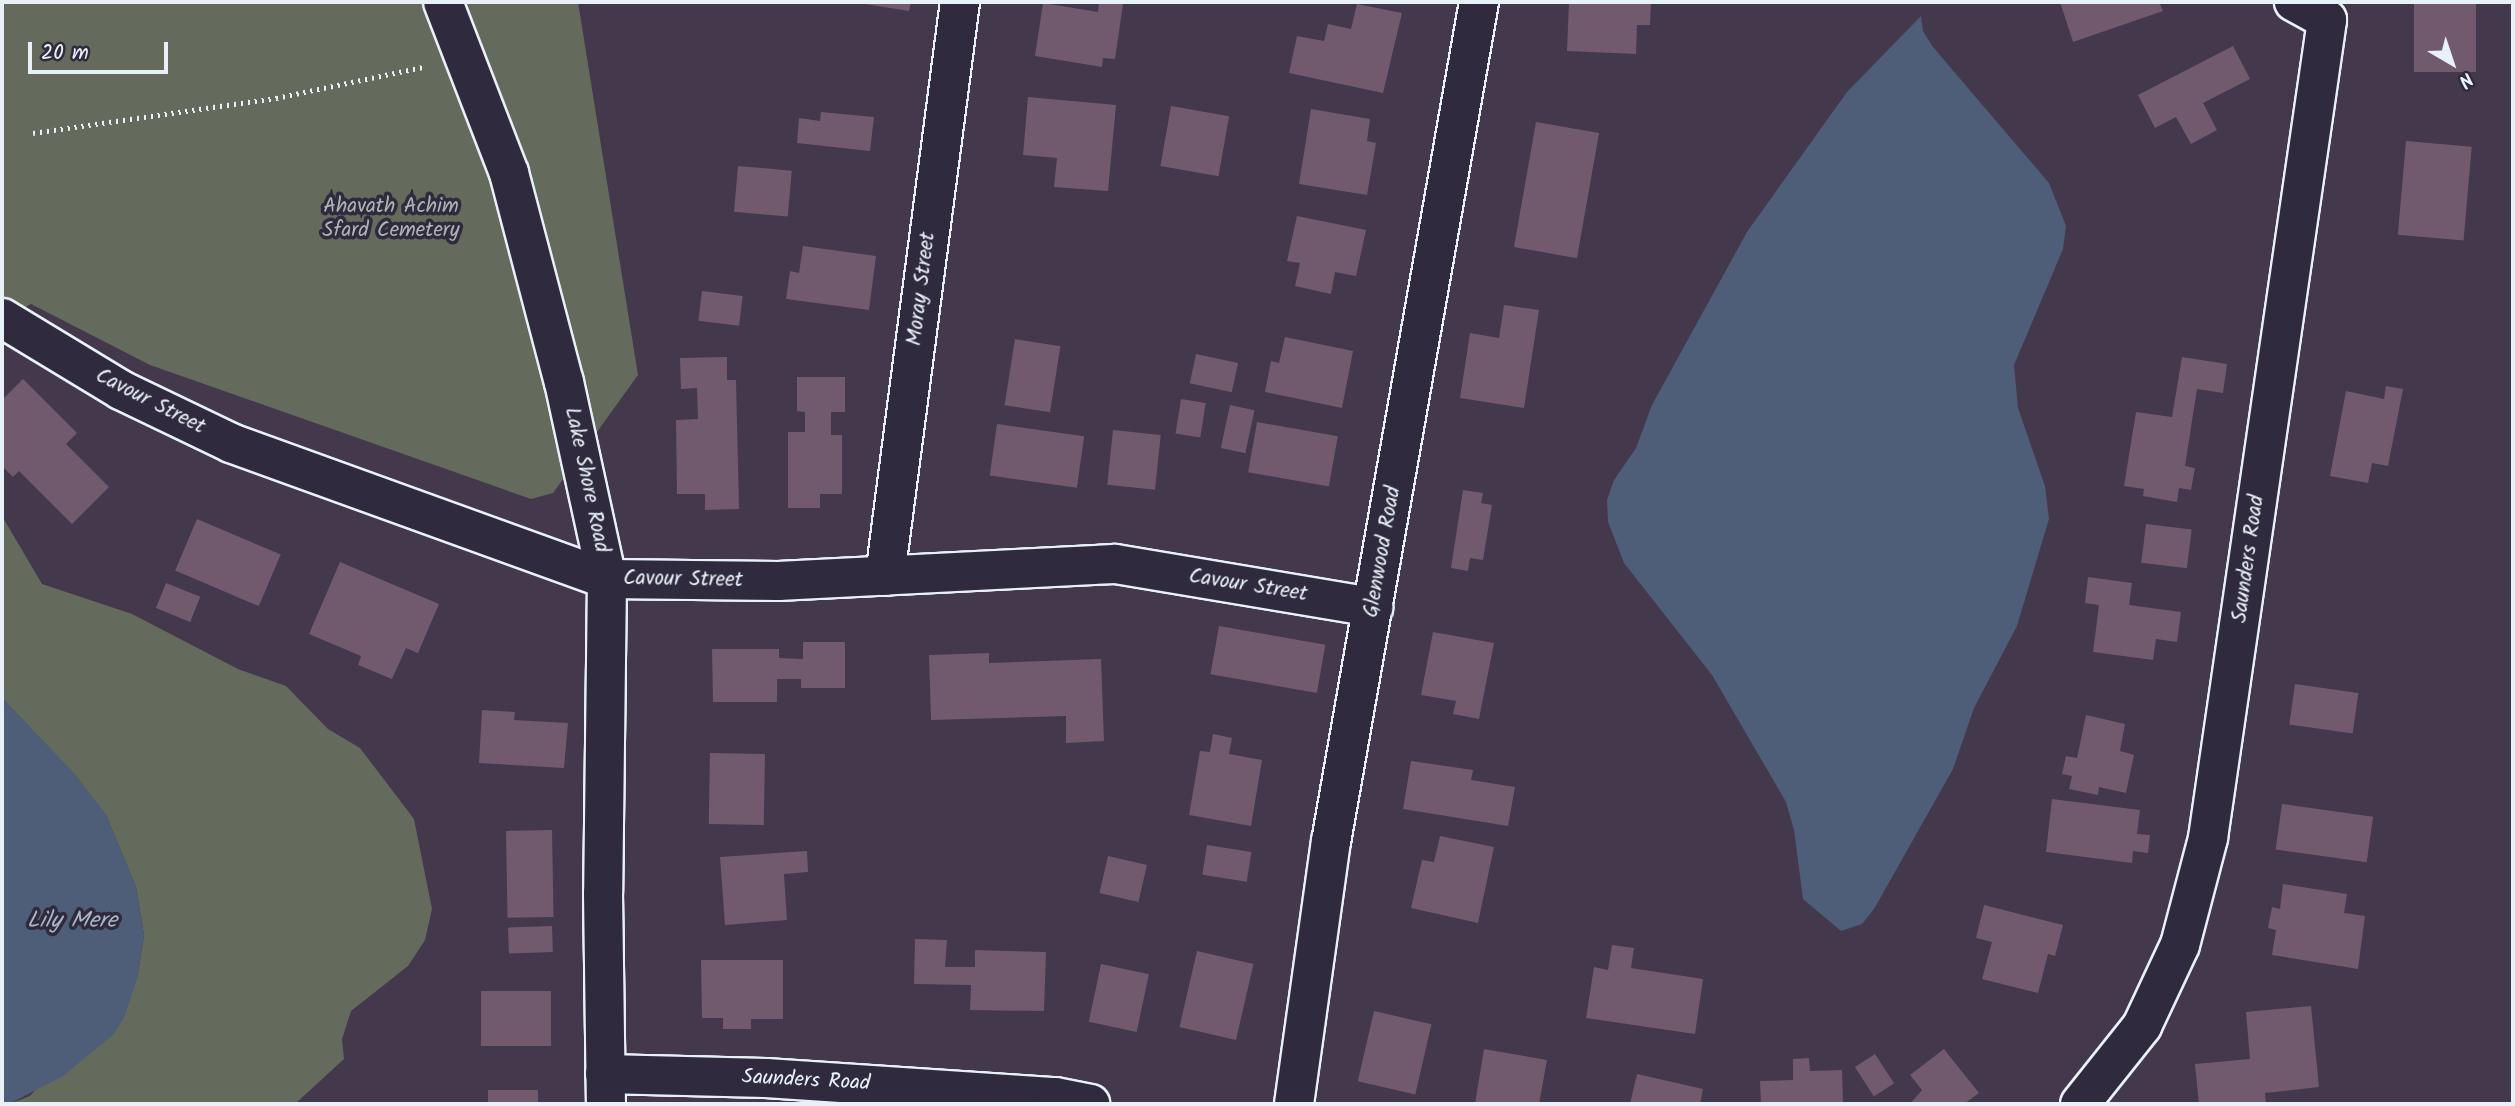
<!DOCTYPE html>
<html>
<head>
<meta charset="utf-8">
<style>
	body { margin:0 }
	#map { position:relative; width:2515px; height:1106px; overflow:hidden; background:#43384c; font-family:Kalam,sans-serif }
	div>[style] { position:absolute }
	.green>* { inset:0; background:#646a5c }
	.water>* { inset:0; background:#4e5e78 }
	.building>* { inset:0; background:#715a6e; transform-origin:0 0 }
	.path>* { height:4.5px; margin-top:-2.25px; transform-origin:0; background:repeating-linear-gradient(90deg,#e8f1f8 0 2px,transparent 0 7px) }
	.roads { filter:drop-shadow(2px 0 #e8f1f8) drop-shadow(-2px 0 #e8f1f8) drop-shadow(0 2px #e8f1f8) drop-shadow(0 -2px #e8f1f8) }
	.minor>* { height:38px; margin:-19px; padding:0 19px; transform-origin:19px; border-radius:19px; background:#2f2a3d }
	span { translate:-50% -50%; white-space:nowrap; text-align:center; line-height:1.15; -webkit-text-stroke:7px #2f2a3d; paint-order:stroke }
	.park-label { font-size:21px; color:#adb4b2 }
	.street-label { font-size:21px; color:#e8f1f8 }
	.water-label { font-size:23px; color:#aab6c5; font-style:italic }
	.frame { position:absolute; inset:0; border:4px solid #e8f1f8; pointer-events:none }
	.north { position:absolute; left:2417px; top:28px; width:70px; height:70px; -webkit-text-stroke:5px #2f2a3d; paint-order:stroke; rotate:141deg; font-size:19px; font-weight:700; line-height:28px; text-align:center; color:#e8f1f8 }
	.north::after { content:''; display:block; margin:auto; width:24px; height:32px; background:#e8f1f8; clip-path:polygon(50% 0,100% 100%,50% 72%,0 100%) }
	.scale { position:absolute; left:28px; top:42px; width:140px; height:32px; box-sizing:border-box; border:4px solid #e8f1f8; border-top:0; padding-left:9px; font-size:21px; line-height:24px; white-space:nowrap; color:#e8f1f8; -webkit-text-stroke:5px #2f2a3d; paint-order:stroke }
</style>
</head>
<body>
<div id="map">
	<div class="green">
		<div style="clip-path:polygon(2px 2px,578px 2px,638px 375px,553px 493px,531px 499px,150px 365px,31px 304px,2px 320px)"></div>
		<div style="clip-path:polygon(2px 516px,42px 584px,132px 614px,238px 669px,286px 686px,328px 729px,360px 748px,414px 819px,432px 909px,425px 940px,408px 966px,351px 1011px,342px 1039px,344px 1059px,295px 1104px,9px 1104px,30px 1096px,137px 979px,144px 935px,136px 887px,106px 815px,73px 773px,2px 698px)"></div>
	</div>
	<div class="water">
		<div style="clip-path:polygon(1921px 16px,1923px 31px,1933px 47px,2049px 183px,2066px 226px,2063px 249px,2014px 365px,2018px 408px,2045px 486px,2049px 519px,2017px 626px,1974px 708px,1953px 769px,1874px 909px,1862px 924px,1841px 931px,1803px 899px,1794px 830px,1786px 802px,1712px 675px,1624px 563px,1608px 522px,1607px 500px,1614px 480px,1636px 448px,1652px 405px,1747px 232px,1847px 92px)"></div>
		<div style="clip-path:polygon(2px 698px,74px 773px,106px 815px,136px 887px,144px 935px,137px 979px,124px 1018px,113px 1035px,63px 1076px,9px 1104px,2px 1104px)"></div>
	</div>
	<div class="building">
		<div style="clip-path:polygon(852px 2px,911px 2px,909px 11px)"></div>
		<div style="clip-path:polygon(1099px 2px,1123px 4px,1115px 59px,1103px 58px,1102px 67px,1035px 56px,1043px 3px,1098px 12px)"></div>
		<div style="clip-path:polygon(1569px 2px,1651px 2px,1650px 25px,1637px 25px,1636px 54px,1567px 51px)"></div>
		<div style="clip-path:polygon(2060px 2px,2159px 2px,2163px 11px,2073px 42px)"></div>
		<div style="left:2414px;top:2px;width:62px;height:70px"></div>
		<div style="clip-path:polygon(1357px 4px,1402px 13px,1383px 93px,1289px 73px,1297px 36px,1324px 41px,1328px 24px,1351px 29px)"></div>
		<div style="clip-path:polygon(2233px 46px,2250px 79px,2203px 103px,2217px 130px,2191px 144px,2176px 117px,2155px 128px,2138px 95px)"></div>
		<div style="clip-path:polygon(1028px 97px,1116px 105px,1108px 191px,1054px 187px,1057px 158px,1023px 155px)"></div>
		<div style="left:1171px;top:106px;width:59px;height:61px;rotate:10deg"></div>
		<div style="clip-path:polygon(1311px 109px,1370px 119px,1367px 141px,1376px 143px,1367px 195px,1299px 184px)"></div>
		<div style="clip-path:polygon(821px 112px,874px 117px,870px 151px,797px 143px,799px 118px,820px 121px)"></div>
		<div style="left:1536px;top:122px;width:64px;height:127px;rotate:10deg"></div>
		<div style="left:2406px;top:141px;width:66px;height:94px;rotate:5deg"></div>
		<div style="left:738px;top:166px;width:54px;height:46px;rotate:5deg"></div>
		<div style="clip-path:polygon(1297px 216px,1366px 230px,1356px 276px,1335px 272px,1331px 294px,1295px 286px,1300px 263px,1287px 261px)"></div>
		<div style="clip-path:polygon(803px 246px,876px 256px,869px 310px,786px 299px,790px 271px,799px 273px)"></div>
		<div style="left:702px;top:291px;width:41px;height:30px;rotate:7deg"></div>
		<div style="clip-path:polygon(1504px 305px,1539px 310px,1524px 408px,1460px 398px,1470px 333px,1499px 338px)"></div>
		<div style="clip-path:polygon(1285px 337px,1353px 351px,1342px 408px,1265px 392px,1271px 361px,1279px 363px)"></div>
		<div style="left:1015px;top:339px;width:46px;height:67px;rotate:9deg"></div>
		<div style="left:1196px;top:354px;width:43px;height:30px;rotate:12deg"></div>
		<div style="clip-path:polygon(727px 357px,727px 380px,736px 380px,739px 509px,705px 510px,705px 494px,677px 494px,676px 420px,698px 419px,697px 388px,681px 389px,680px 358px)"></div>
		<div style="clip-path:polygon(2182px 357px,2227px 364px,2223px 393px,2197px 389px,2185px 466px,2195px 468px,2191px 490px,2179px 488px,2177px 502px,2143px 496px,2144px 489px,2124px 486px,2136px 412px,2172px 417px)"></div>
		<div style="clip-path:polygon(797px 377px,845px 377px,845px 412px,831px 412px,831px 435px,842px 435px,842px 494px,820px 494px,820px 508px,788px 508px,788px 432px,805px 432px,805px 412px,797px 411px)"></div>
		<div style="clip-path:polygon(23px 379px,77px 433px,66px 444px,109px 487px,72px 524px,19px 471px,13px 477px,2px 466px,2px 400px)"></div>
		<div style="clip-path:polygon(2386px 386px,2403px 389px,2388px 466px,2372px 463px,2368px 483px,2330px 476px,2346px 391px,2384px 399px)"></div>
		<div style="left:1181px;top:399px;width:25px;height:35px;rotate:9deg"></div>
		<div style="left:1230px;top:405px;width:25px;height:44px;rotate:12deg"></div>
		<div style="left:1257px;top:422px;width:82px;height:51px;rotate:10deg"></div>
		<div style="left:997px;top:424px;width:88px;height:52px;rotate:8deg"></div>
		<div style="left:1113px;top:430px;width:48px;height:55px;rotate:6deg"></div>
		<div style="clip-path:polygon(1463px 490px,1483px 493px,1481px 503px,1492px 505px,1483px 560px,1470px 558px,1468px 571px,1451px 568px)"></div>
		<div style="left:197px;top:519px;width:91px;height:56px;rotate:23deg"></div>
		<div style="left:2146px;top:524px;width:46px;height:39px;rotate:7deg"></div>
		<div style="clip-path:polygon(340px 562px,439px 604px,418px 653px,406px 648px,392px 679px,358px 665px,361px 656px,309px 634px)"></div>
		<div style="clip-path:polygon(2088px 577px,2132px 583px,2129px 605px,2181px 612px,2177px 642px,2156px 639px,2153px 660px,2093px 652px,2099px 605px,2085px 603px)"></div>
		<div style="left:166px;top:583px;width:37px;height:27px;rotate:22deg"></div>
		<div style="left:1219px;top:626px;width:108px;height:49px;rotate:10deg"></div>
		<div style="clip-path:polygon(1433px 632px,1494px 643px,1479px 719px,1453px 714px,1456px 701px,1421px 695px)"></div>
		<div style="clip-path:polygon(803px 642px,845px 642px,845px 688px,801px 688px,801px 679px,777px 679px,777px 702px,713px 702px,712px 649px,779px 649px,779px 658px,803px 659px)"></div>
		<div style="clip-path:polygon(989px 653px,989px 663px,1101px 659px,1104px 741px,1066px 743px,1066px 716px,931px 720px,929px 655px)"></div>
		<div style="left:2295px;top:684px;width:64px;height:41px;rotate:8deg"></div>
		<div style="clip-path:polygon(482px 710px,515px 712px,514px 720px,568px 723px,564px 768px,479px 763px)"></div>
		<div style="clip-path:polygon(2086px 715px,2125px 724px,2120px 751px,2134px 755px,2126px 793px,2099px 787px,2098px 795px,2069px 789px,2072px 776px,2062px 774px,2066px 756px,2077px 758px)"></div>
		<div style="clip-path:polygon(1213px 734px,1232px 738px,1229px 754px,1262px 760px,1251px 826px,1189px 815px,1200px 751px,1210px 752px)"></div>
		<div style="left:710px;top:753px;width:55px;height:71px;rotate:1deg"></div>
		<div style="clip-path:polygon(1411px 761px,1473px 770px,1471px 780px,1515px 787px,1508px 826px,1403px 809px)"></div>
		<div style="clip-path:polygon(2052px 799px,2140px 810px,2137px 834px,2150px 835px,2148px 853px,2133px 851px,2132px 863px,2046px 852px)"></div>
		<div style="left:2282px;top:804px;width:92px;height:46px;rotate:8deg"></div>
		<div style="left:552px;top:830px;width:87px;height:46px;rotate:89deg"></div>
		<div style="clip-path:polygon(1440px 836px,1494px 847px,1478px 923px,1411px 908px,1422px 860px,1434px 862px)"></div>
		<div style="left:1207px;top:845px;width:45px;height:30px;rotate:9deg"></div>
		<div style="clip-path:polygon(807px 851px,808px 872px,784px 874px,787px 920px,725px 925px,720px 857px)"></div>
		<div style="left:1108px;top:856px;width:40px;height:38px;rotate:13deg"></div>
		<div style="clip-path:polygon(2283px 884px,2347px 894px,2344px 913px,2365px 916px,2358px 969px,2272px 955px,2276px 930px,2268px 928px,2272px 907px,2280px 909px)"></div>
		<div style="clip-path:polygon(1984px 905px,2063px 925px,2055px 956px,2048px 954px,2038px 993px,1982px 979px,1992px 942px,1976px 938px)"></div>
		<div style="left:552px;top:926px;width:26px;height:44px;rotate:88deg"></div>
		<div style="clip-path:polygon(915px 939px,947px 940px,945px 967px,975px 967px,975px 950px,1046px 952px,1044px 1011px,970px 1010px,971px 985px,914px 984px)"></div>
		<div style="clip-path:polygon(1612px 945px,1634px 948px,1631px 968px,1703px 979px,1695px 1034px,1586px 1018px,1594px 967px,1608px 970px)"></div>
		<div style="left:1197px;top:951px;width:58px;height:78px;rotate:13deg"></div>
		<div style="clip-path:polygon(701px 960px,783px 960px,783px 1019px,751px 1019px,751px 1029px,723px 1029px,723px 1018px,702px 1018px)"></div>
		<div style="left:1101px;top:964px;width:49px;height:59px;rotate:12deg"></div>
		<div style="left:481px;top:991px;width:70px;height:55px"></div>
		<div style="clip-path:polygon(2311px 1006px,2319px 1087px,2265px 1093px,2266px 1104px,2199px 1104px,2195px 1064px,2250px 1059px,2246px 1012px)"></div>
		<div style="left:1374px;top:1011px;width:59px;height:72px;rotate:13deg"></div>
		<div style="clip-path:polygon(1484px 1049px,1547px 1060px,1539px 1104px,1475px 1104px)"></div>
		<div style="clip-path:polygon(1944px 1049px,1979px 1093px,1964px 1104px,1910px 1104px,1922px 1090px,1910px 1075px)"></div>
		<div style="left:1875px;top:1054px;width:35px;height:24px;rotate:57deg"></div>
		<div style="clip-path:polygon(1809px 1058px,1810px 1071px,1842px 1070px,1843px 1104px,1761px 1104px,1760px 1081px,1793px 1080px,1793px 1059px)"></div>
		<div style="clip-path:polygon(1637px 1074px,1703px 1089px,1700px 1104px,1630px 1104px)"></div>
		<div style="left:538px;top:1090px;width:14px;height:50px;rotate:90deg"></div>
	</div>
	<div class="path">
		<div style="left:33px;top:133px;width:246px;rotate:-8.2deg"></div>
		<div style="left:276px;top:98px;width:150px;rotate:-11.9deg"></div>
	</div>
	<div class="roads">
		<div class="minor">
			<div style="left:443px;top:2px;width:183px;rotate:68.9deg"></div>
			<div style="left:509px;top:173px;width:216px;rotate:75.3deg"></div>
			<div style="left:564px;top:382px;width:202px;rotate:77.7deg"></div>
			<div style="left:607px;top:579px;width:314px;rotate:90.7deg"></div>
			<div style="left:603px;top:893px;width:211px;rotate:89.2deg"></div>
			<div style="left:2px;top:318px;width:139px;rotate:31.2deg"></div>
			<div style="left:121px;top:390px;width:122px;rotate:25.7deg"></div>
			<div style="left:231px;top:443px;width:400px;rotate:19.9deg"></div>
			<div style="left:607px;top:579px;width:171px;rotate:0.7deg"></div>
			<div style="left:778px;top:581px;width:337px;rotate:-2.9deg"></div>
			<div style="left:1115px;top:564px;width:262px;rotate:9.5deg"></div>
			<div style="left:885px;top:576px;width:579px;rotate:-82.56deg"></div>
			<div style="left:605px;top:1074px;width:161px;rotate:1.4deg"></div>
			<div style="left:766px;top:1078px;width:290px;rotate:3.8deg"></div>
			<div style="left:1055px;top:1097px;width:36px;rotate:11deg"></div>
			<div style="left:1294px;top:1104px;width:265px;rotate:-82deg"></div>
			<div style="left:1331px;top:842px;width:853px;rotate:-80.01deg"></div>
			<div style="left:2080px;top:1104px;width:100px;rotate:-51.5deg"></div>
			<div style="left:2142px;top:1026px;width:89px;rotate:-64.9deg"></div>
			<div style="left:2180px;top:945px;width:111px;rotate:-75.3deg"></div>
			<div style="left:2208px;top:838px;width:827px;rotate:-81.72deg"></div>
			<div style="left:2327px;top:20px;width:38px;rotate:-151deg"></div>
		</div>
	</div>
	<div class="park-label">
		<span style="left:391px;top:219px">Ahavath Achim<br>Sfard Cemetery</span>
	</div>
	<div class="street-label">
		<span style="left:922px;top:289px;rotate:-83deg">Moray Street</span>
		<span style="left:150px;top:402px;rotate:27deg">Cavour Street</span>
		<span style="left:586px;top:480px;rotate:78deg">Lake Shore Road</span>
		<span style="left:1383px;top:552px;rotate:-80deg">Glenwood Road</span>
		<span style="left:2249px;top:559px;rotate:-82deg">Saunders Road</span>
		<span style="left:683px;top:580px;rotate:1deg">Cavour Street</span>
		<span style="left:1248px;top:586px;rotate:9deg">Cavour Street</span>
		<span style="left:806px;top:1081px;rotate:3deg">Saunders Road</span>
	</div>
	<div class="water-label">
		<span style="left:72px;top:921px">Lily Mere</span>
	</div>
	<div class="frame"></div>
	<div class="north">N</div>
	<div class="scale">20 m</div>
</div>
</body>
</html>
